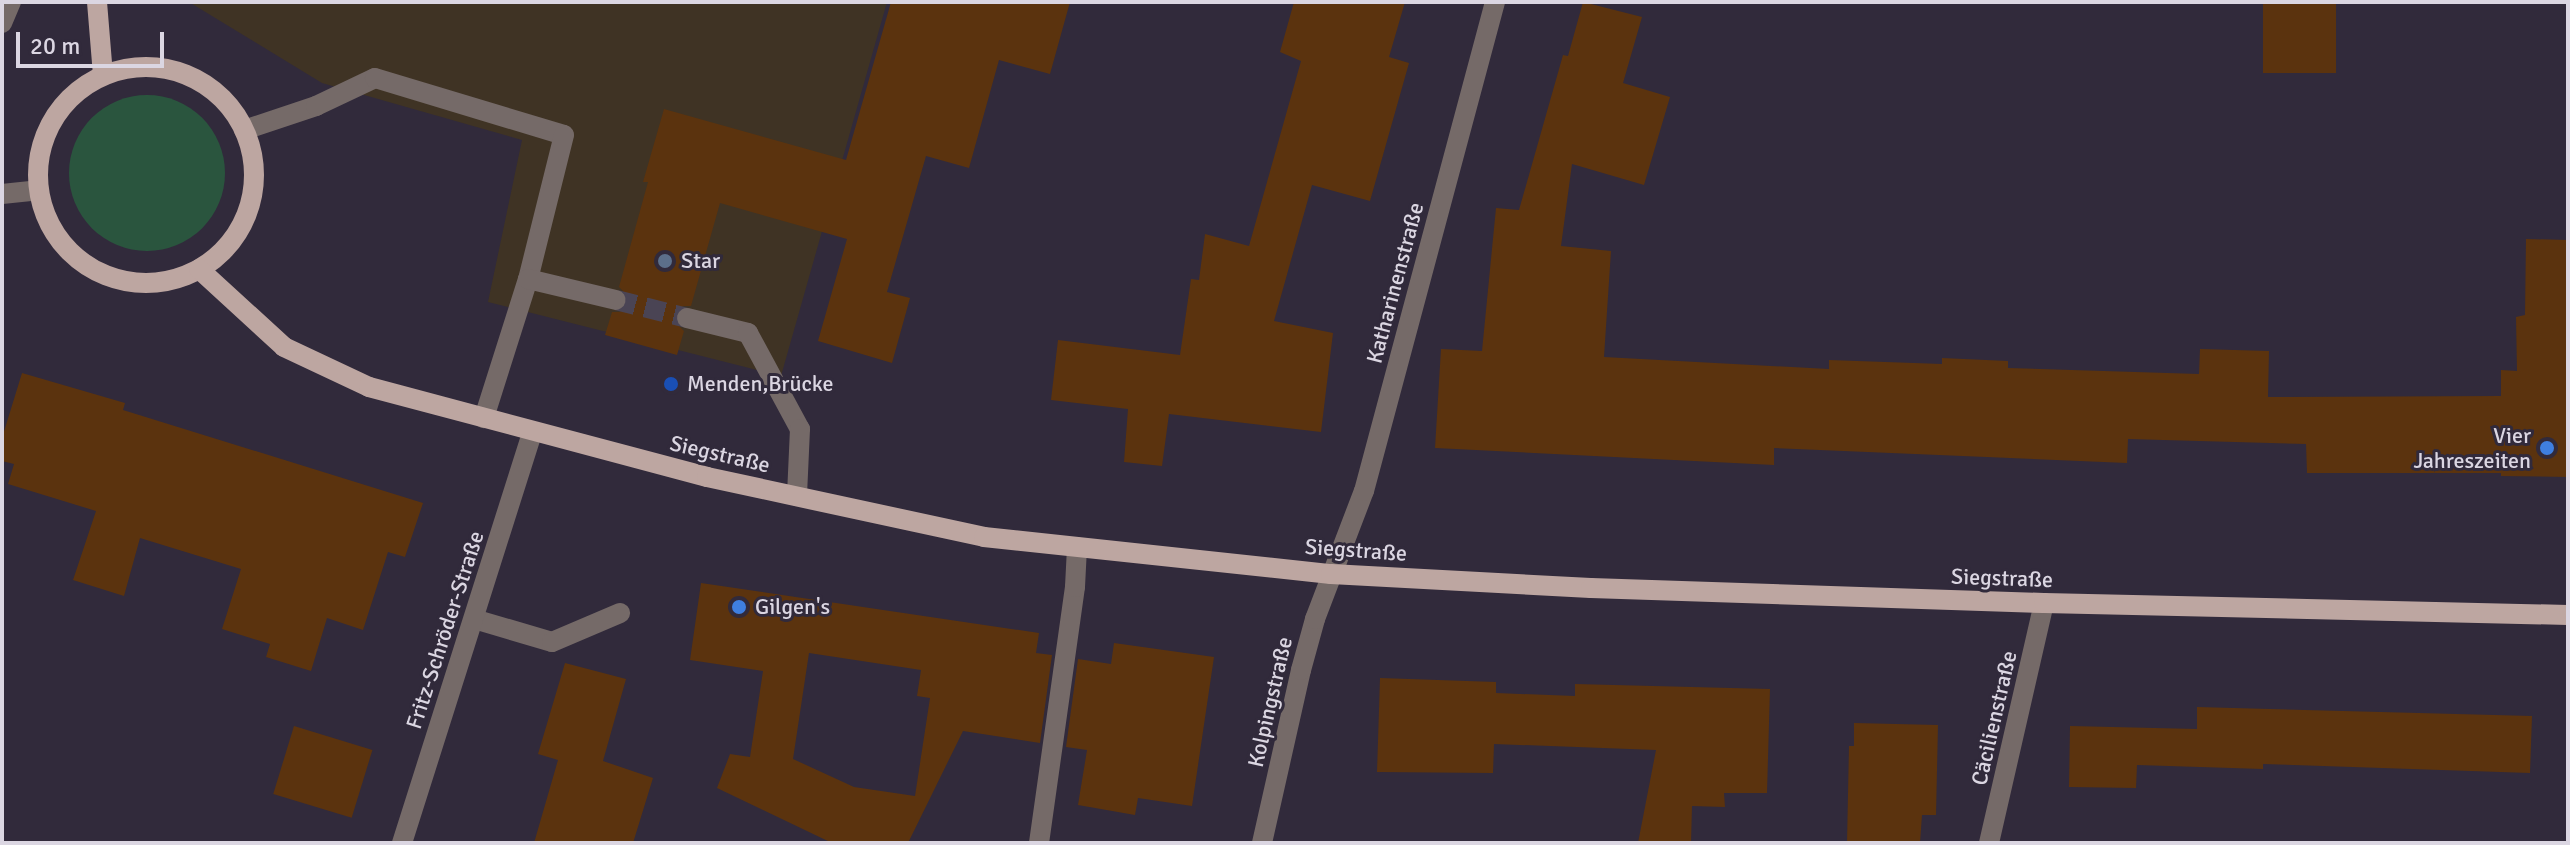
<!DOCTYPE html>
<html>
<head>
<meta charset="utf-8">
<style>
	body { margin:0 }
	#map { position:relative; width:2570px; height:845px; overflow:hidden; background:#312a3b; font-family:Signika,sans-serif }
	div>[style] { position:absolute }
	.commercial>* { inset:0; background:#3f3324 }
	.green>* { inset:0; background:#2a553e }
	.round { border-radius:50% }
	.building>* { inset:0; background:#5b330e; transform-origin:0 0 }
	.minor-tunnel>* { height:20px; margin-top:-10px; transform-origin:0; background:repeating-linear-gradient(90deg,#4a4454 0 20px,transparent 0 30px) }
	.minor>* { height:20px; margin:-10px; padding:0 10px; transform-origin:10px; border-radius:10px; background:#756a68 }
	.major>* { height:20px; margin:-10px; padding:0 10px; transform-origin:10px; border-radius:10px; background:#bda6a1 }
	.major>.ring { margin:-10px; padding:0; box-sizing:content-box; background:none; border:20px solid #bda6a1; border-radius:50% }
	.dots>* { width:22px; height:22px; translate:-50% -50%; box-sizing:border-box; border:4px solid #312a3b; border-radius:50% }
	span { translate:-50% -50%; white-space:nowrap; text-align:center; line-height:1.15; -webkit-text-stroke:6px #312a3b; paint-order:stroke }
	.poi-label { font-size:22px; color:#dbd6e2 }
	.left { translate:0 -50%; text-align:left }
	.right { translate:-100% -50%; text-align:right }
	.street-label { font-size:22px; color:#dbd6e2 }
	.frame { position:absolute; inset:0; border:4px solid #dbd6e2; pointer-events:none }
	.scale { position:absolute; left:16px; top:32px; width:148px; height:36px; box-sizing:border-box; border:4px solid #dbd6e2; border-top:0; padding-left:10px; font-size:24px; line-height:28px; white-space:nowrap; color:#dbd6e2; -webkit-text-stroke:6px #312a3b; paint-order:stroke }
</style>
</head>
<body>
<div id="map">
	<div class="commercial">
		<div style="clip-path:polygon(189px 2px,887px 2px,781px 376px,488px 302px,522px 140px,322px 83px)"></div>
	</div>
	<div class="green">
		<div class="round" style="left:69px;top:95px;width:156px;height:156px"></div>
	</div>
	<div class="building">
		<div style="clip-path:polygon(891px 2px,1070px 2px,1050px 74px,999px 60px,969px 168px,926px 156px,887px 292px,910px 298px,892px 363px,818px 341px,847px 239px,720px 203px,691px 306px,683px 306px,675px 314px,675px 322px,684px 331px,677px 355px,605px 335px,612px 312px,620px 312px,628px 304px,628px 296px,619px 287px,648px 182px,643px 182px,664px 109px,846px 160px)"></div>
		<div style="clip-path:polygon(1294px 2px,1405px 2px,1389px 57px,1409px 63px,1370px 201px,1312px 185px,1274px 321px,1333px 333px,1321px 432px,1169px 414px,1162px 466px,1124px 462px,1128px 409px,1051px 400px,1058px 340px,1180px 355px,1191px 279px,1199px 280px,1205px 234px,1249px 246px,1301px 61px,1280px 52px)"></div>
		<div style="clip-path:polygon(1583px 2px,1642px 17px,1623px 83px,1670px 97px,1644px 185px,1572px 164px,1561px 246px,1611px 251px,1604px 357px,1829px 369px,1829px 360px,1942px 364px,1942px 358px,2008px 361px,2008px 368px,2199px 374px,2200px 349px,2269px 351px,2268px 397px,2501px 396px,2501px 370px,2517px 371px,2516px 317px,2525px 315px,2526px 239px,2568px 240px,2568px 477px,2501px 476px,2501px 473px,2307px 473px,2306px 444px,2128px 439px,2127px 463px,1774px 448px,1774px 465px,1435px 448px,1441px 349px,1482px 351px,1496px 208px,1519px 210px,1563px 55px,1568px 56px)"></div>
		<div style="left:2263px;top:2px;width:73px;height:71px"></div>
		<div style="clip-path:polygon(22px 373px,125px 403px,123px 410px,423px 503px,405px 557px,388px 552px,363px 630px,327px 618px,311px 671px,266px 657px,270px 644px,222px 629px,241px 569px,140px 538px,124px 596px,73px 580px,96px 511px,8px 484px,14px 464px,2px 461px,2px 438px)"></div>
		<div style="clip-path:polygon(evenodd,701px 583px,1039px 633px,1036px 653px,1052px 655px,1040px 743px,963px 731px,908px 843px,832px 843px,717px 788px,730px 754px,750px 757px,763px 671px,690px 660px,701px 583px,809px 653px,921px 670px,917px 696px,930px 698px,915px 796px,854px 787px,793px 759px,809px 653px)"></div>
		<div style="clip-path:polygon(1114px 643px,1214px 657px,1192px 806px,1138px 798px,1135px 815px,1078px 805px,1087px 750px,1066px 747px,1078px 659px,1111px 664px)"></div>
		<div style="clip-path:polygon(565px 663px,626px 679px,603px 761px,653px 778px,633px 843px,534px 843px,558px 760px,538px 754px)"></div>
		<div style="clip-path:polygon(1380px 678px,1496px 682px,1496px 693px,1575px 696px,1575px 684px,1770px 689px,1767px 793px,1724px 793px,1725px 807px,1692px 806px,1691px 843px,1638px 843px,1656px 750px,1494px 744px,1493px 773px,1377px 772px)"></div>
		<div style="clip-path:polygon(2197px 707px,2532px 716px,2530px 773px,2263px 764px,2263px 769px,2137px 765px,2136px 788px,2069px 787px,2070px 726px,2197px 729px)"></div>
		<div style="clip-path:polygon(1854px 723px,1938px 725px,1936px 815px,1922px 815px,1920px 843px,1847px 843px,1849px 746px,1854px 746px)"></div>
		<div style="left:294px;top:726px;width:82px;height:71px;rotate:17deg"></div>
	</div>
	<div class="minor-tunnel">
		<div style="left:616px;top:300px;width:73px;rotate:14.2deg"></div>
	</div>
	<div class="minor">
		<div style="left:2px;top:23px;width:23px;rotate:-67deg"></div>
		<div style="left:244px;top:130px;width:76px;rotate:-18.4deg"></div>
		<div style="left:316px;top:106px;width:65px;rotate:-25.4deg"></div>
		<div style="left:375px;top:78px;width:197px;rotate:16.8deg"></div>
		<div style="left:564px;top:135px;width:148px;rotate:104deg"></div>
		<div style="left:528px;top:279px;width:146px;rotate:107.6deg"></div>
		<div style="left:2px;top:194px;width:36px;rotate:-6deg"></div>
		<div style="left:528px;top:279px;width:90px;rotate:13.4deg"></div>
		<div style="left:687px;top:318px;width:63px;rotate:13.8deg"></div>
		<div style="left:748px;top:333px;width:109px;rotate:61.6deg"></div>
		<div style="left:800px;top:429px;width:67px;rotate:92.6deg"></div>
		<div style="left:474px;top:619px;width:81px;rotate:16.4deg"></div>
		<div style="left:552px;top:642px;width:74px;rotate:-23.1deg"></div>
		<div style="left:402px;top:843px;width:432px;rotate:-72.4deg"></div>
		<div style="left:1039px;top:843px;width:259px;rotate:-82deg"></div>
		<div style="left:1075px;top:587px;width:40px;rotate:-87.1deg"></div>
		<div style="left:1262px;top:843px;width:177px;rotate:-77.3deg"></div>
		<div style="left:1301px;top:670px;width:53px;rotate:-74.6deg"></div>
		<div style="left:1315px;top:619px;width:137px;rotate:-69.1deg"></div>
		<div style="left:1364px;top:491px;width:506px;rotate:-75deg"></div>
		<div style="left:1989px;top:843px;width:246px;rotate:-77.1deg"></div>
	</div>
	<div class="major">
		<div style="left:97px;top:2px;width:73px;rotate:85.3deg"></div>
		<div class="ring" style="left:38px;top:67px;width:196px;height:196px"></div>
		<div style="left:199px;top:269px;width:115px;rotate:42.5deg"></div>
		<div style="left:284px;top:347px;width:94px;rotate:25.2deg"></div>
		<div style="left:369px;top:387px;width:350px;rotate:14.9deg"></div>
		<div style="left:707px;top:477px;width:283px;rotate:12.2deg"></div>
		<div style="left:984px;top:537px;width:349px;rotate:6.1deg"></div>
		<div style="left:1331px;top:574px;width:260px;rotate:3.1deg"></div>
		<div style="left:1591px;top:588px;width:453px;rotate:1.9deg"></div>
		<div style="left:2044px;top:603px;width:524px;rotate:1.31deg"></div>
	</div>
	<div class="dots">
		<div style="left:665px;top:261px;background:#5c6f8a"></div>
		<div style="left:671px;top:384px;background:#1a4fb4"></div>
		<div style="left:2547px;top:448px;background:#3f7fe0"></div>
		<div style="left:739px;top:607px;background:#3f7fe0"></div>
	</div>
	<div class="poi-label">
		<span class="left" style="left:681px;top:261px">Star</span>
		<span class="left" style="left:687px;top:384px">Menden,Brücke</span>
		<span class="right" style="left:2531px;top:448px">Vier<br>Jahreszeiten</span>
		<span class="left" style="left:755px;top:607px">Gilgen's</span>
	</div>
	<div class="street-label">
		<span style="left:1395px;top:283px;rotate:-75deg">Katharinenstraße</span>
		<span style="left:720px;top:454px;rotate:13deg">Siegstraße</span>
		<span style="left:1356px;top:550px;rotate:4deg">Siegstraße</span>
		<span style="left:2002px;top:578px;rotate:2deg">Siegstraße</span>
		<span style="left:445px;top:630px;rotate:-72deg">Fritz-Schröder-Straße</span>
		<span style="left:1270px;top:702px;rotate:-77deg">Kolpingstraße</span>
		<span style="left:1994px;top:718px;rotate:-77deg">Cäcilienstraße</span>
	</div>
	<div class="frame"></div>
	<div class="scale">20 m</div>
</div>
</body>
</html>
